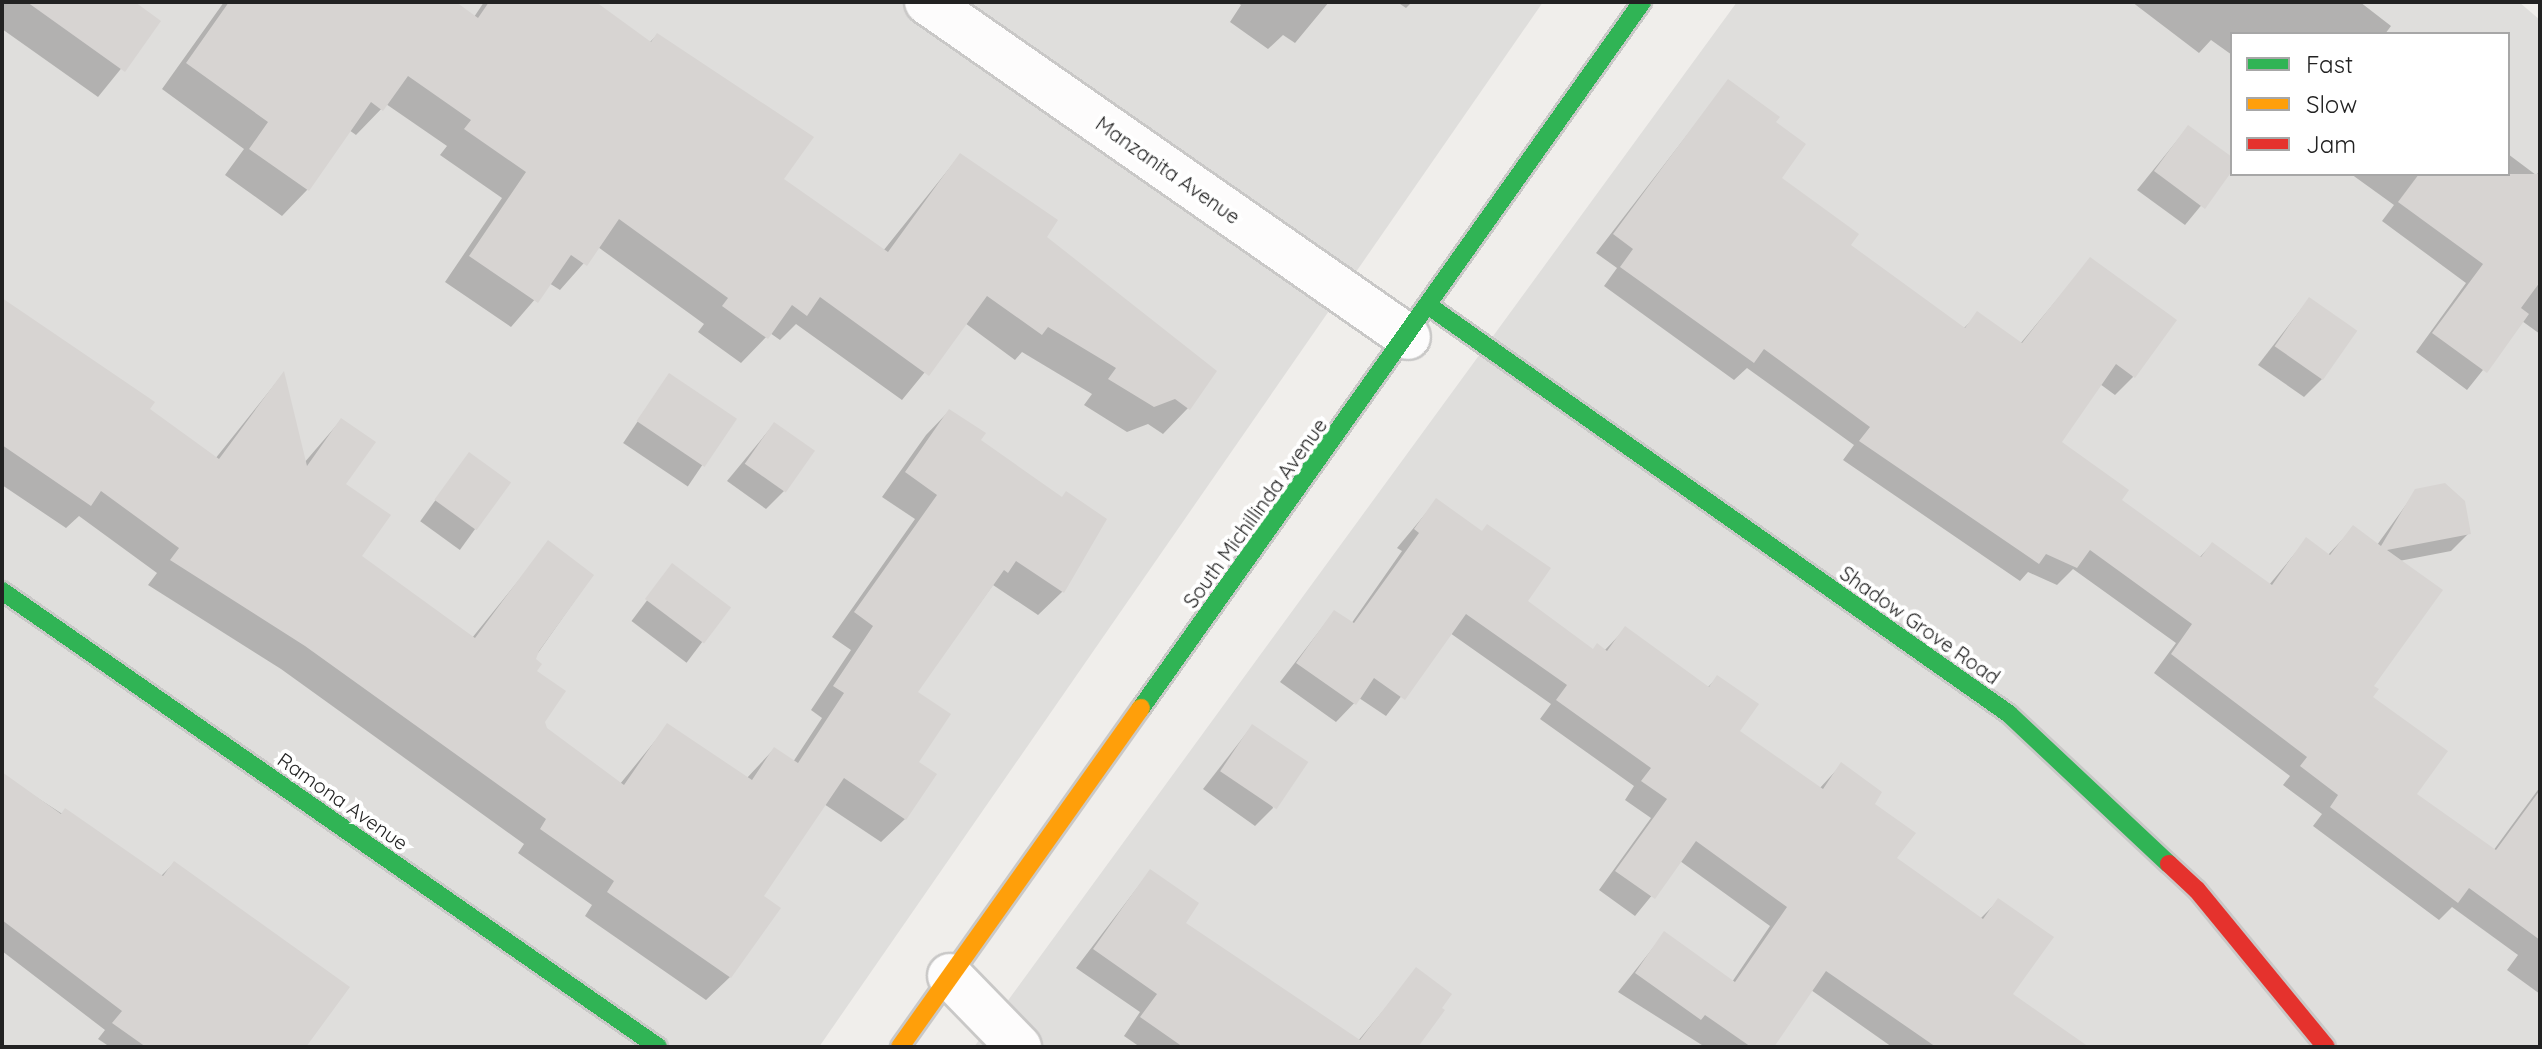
<!DOCTYPE html>
<html>
<head>
<meta charset="utf-8">
<style>
	body { margin:0 }
	#map { position:relative; width:2542px; height:1049px; overflow:hidden; background:#f0eeeb; font-family:Quicksand,sans-serif }
	div>[style] { position:absolute }
	.residential>* { inset:0; background:#dfdedc }
	.shadow>* { inset:0; background:#0003; transform-origin:0 0 }
	.building>* { inset:0; background:#d7d4d2; transform-origin:0 0 }
	.roads { filter:drop-shadow(2px 0 #c9c8c7) drop-shadow(-2px 0 #c9c8c7) drop-shadow(0 2px #c9c8c7) drop-shadow(0 -2px #c9c8c7) }
	.street>* { height:44px; margin:-22px; padding:0 22px; transform-origin:22px; border-radius:22px; background:#fdfcfc }
	.fast>* { height:18px; margin:-9px; padding:0 9px; transform-origin:9px; border-radius:9px; background:#30b455 }
	.slow>* { height:18px; margin:-9px; padding:0 9px; transform-origin:9px; border-radius:9px; background:#ff9f0a }
	.jam>* { height:18px; margin:-9px; padding:0 9px; transform-origin:9px; border-radius:9px; background:#e5322d }
	span { translate:-50% -50%; white-space:nowrap; text-align:center; line-height:1.15; -webkit-text-stroke:8px #fff; paint-order:stroke }
	.street-label { font-size:20px; color:#222 }
	.frame { position:absolute; inset:0; border:4px solid #222; pointer-events:none }
	.legend { position:absolute; left:2230px; top:32px; width:280px; height:144px; box-sizing:border-box; background:#fff; border:2px solid #a7a7a7; margin:0; padding:10px 14px; list-style:none; font-size:24px; color:#222 }
	.legend li { display:flex; align-items:center; gap:16px; height:40px }
	.legend b { width:40px; border:2px solid #a7a7a7 }
</style>
</head>
<body>
<div id="map">
	<div class="residential">
		<div style="clip-path:polygon(2px 2px,1543px 2px,819px 1047px,2px 1047px)"></div>
		<div style="clip-path:polygon(evenodd,1737px 2px,2519px 2px,2540px 20px,2540px 1047px,974px 1047px,1737px 2px,2232px 34px,2508px 34px,2508px 174px,2232px 174px,2232px 34px)"></div>
	</div>
	<div class="shadow">
		<div style="clip-path:polygon(2px 2px,131px 2px,159px 22px,98px 97px,2px 29px)"></div>
		<div style="clip-path:polygon(224px 2px,453px 2px,474px 17px,484px 2px,592px 2px,649px 43px,657px 35px,781px 179px,883px 251px,960px 155px,1044px 237px,1188px 408px,1163px 434px,1148px 424px,1127px 432px,1084px 405px,1092px 394px,1022px 352px,1015px 360px,965px 323px,902px 400px,796px 324px,780px 340px,770px 333px,741px 363px,698px 332px,704px 324px,598px 247px,560px 290px,549px 283px,511px 327px,445px 282px,502px 198px,440px 155px,447px 146px,386px 104px,356px 135px,349px 130px,307px 190px,282px 216px,225px 175px,244px 149px,162px 89px)"></div>
		<div style="clip-path:polygon(1236px 2px,1329px 2px,1295px 43px,1283px 35px,1268px 49px,1230px 22px,1241px 5px)"></div>
		<div style="clip-path:polygon(1397px 2px,1412px 2px,1406px 8px)"></div>
		<div style="clip-path:polygon(2132px 2px,2360px 2px,2391px 26px,2385px 34px,2232px 34px,2232px 55px,2211px 40px,2199px 53px)"></div>
		<div style="clip-path:polygon(1728px 82px,1773px 123px,1779px 179px,1848px 245px,1963px 329px,1978px 314px,2020px 344px,2090px 260px,2133px 377px,2115px 395px,2100px 384px,2059px 443px,2119px 500px,2199px 558px,2212px 544px,2269px 585px,2306px 540px,2328px 555px,2353px 528px,2377px 545px,2416px 491px,2469px 533px,2451px 551px,2399px 561px,2371px 697px,2414px 795px,2493px 851px,2540px 787px,2540px 994px,2507px 970px,2518px 955px,2452px 907px,2439px 920px,2313px 826px,2322px 814px,2283px 785px,2290px 776px,2154px 673px,2176px 643px,2073px 569px,2057px 585px,2028px 572px,2020px 581px,1843px 460px,1854px 445px,1747px 368px,1734px 380px,1604px 286px,1617px 268px,1596px 253px)"></div>
		<div style="clip-path:polygon(2188px 127px,2232px 159px,2232px 168px,2185px 225px,2137px 190px)"></div>
		<div style="clip-path:polygon(2508px 154px,2536px 175px,2540px 171px,2540px 334px,2522px 321px,2467px 390px,2416px 352px,2466px 283px,2382px 221px,2394px 205px,2351px 174px,2508px 174px)"></div>
		<div style="clip-path:polygon(2309px 299px,2322px 379px,2304px 397px,2258px 365px)"></div>
		<div style="clip-path:polygon(2px 302px,215px 459px,283px 374px,304px 463px,341px 420px,344px 485px,359px 556px,472px 638px,549px 543px,592px 576px,533px 660px,534px 672px,545px 729px,620px 784px,668px 725px,746px 779px,774px 749px,793px 762px,822px 718px,811px 710px,851px 650px,832px 637px,915px 519px,882px 497px,926px 435px,949px 411px,978px 441px,1061px 498px,1104px 520px,1062px 592px,1038px 615px,993px 585px,915px 693px,916px 763px,905px 819px,881px 842px,824px 804px,761px 896px,730px 977px,706px 1000px,585px 916px,592px 905px,518px 853px,524px 844px,281px 669px,148px 585px,157px 573px,79px 516px,66px 528px,2px 485px)"></div>
		<div style="left:669px;top:375px;width:78px;height:82px;rotate:34deg"></div>
		<div style="clip-path:polygon(774px 424px,784px 491px,766px 509px,727px 481px)"></div>
		<div style="left:469px;top:454px;width:49px;height:83px;rotate:36deg"></div>
		<div style="clip-path:polygon(1436px 501px,1525px 602px,1592px 651px,1604px 651px,1625px 629px,1707px 688px,1717px 678px,1737px 731px,1819px 789px,1841px 765px,1872px 804px,1895px 859px,1980px 919px,1998px 901px,2011px 994px,2085px 1047px,1892px 1047px,1811px 990px,1772px 1047px,1705px 1047px,1618px 992px,1664px 934px,1732px 982px,1770px 926px,1680px 861px,1635px 916px,1599px 890px,1651px 818px,1625px 800px,1634px 786px,1540px 719px,1551px 704px,1450px 633px,1386px 716px,1359px 698px,1336px 722px,1280px 682px,1334px 612px,1351px 624px,1402px 551px,1397px 548px)"></div>
		<div style="left:673px;top:566px;width:69px;height:69px;rotate:37deg"></div>
		<div style="clip-path:polygon(1252px 726px,1273px 808px,1255px 826px,1203px 789px)"></div>
		<div style="clip-path:polygon(2px 775px,160px 877px,174px 863px,304px 1047px,110px 1047px,98px 1039px,105px 1030px,2px 951px)"></div>
		<div style="clip-path:polygon(1150px 871px,1183px 923px,1358px 1041px,1417px 970px,1414px 1047px,1140px 1047px,1124px 1036px,1140px 1012px,1076px 968px)"></div>
	</div>
	<div class="building">
		<div style="clip-path:polygon(27px 2px,135px 2px,161px 21px,125px 72px)"></div>
		<div style="clip-path:polygon(229px 2px,456px 2px,478px 18px,489px 2px,596px 2px,651px 42px,657px 33px,814px 137px,784px 179px,888px 252px,960px 153px,1058px 220px,1047px 237px,1217px 371px,1190px 410px,1175px 399px,1154px 407px,1108px 379px,1116px 368px,1048px 327px,1042px 335px,987px 296px,929px 376px,820px 297px,807px 316px,792px 305px,768px 339px,722px 306px,728px 298px,619px 219px,587px 266px,571px 255px,538px 303px,469px 256px,526px 172px,464px 129px,471px 120px,408px 76px,383px 111px,371px 102px,309px 191px,249px 149px,268px 122px,186px 63px)"></div>
		<div style="clip-path:polygon(1728px 79px,1780px 117px,1776px 122px,1806px 144px,1782px 178px,1859px 234px,1851px 245px,1965px 328px,1977px 311px,2022px 343px,2090px 257px,2177px 320px,2135px 378px,2116px 364px,2062px 442px,2129px 490px,2122px 500px,2201px 557px,2212px 542px,2272px 585px,2306px 537px,2330px 555px,2353px 525px,2381px 546px,2415px 489px,2445px 483px,2465px 501px,2471px 534px,2387px 550px,2443px 590px,2374px 686px,2379px 689px,2373px 697px,2448px 751px,2417px 794px,2496px 850px,2540px 790px,2540px 940px,2469px 888px,2458px 903px,2330px 807px,2338px 795px,2300px 766px,2307px 757px,2171px 654px,2192px 624px,2090px 550px,2077px 568px,2046px 554px,2039px 564px,1859px 441px,1870px 427px,1764px 349px,1754px 363px,1620px 267px,1633px 249px,1613px 234px)"></div>
		<div style="clip-path:polygon(2188px 125px,2232px 157px,2232px 171px,2205px 209px,2154px 171px)"></div>
		<div style="clip-path:polygon(2419px 174px,2540px 174px,2540px 282px,2521px 308px,2529px 314px,2487px 373px,2432px 333px,2483px 264px,2398px 202px)"></div>
		<div style="left:2309px;top:297px;width:59px;height:60px;rotate:35deg"></div>
		<div style="clip-path:polygon(2px 298px,155px 402px,150px 409px,219px 459px,284px 371px,307px 466px,341px 418px,376px 442px,346px 484px,391px 515px,362px 556px,475px 638px,548px 540px,594px 575px,539px 651px,536px 659px,542px 664px,537px 671px,566px 691px,545px 722px,547px 728px,624px 785px,667px 723px,752px 780px,774px 747px,798px 763px,844px 693px,833px 686px,873px 626px,854px 612px,937px 495px,905px 472px,949px 409px,986px 433px,981px 440px,1062px 497px,1066px 491px,1107px 519px,1064px 593px,1016px 561px,1008px 573px,1004px 570px,918px 692px,951px 714px,919px 762px,937px 774px,906px 820px,844px 778px,764px 896px,781px 908px,731px 978px,607px 892px,614px 881px,540px 829px,546px 819px,305px 646px,170px 560px,179px 548px,101px 491px,91px 506px,2px 445px)"></div>
		<div style="left:669px;top:373px;width:82px;height:58px;rotate:34deg"></div>
		<div style="left:774px;top:422px;width:50px;height:51px;rotate:35deg"></div>
		<div style="left:469px;top:452px;width:52px;height:59px;rotate:36deg"></div>
		<div style="clip-path:polygon(1436px 498px,1482px 531px,1487px 524px,1551px 568px,1528px 601px,1593px 649px,1597px 643px,1607px 651px,1625px 626px,1709px 687px,1717px 675px,1759px 704px,1740px 731px,1823px 789px,1841px 762px,1882px 792px,1875px 804px,1916px 833px,1897px 858px,1983px 919px,1998px 898px,2054px 937px,2013px 994px,2089px 1047px,1936px 1047px,1826px 971px,1774px 1047px,1751px 1047px,1705px 1015px,1701px 1020px,1635px 973px,1664px 931px,1735px 982px,1787px 907px,1696px 841px,1655px 899px,1615px 871px,1667px 799px,1641px 781px,1651px 768px,1556px 700px,1567px 685px,1466px 614px,1405px 700px,1374px 678px,1356px 705px,1296px 663px,1334px 610px,1354px 623px,1419px 533px,1414px 529px)"></div>
		<div style="left:672px;top:563px;width:74px;height:45px;rotate:37deg"></div>
		<div style="left:1252px;top:724px;width:68px;height:57px;rotate:34deg"></div>
		<div style="clip-path:polygon(2px 772px,61px 814px,65px 808px,163px 876px,174px 861px,350px 987px,306px 1047px,146px 1047px,112px 1023px,122px 1011px,2px 920px)"></div>
		<div style="clip-path:polygon(1150px 869px,1199px 903px,1186px 923px,1360px 1040px,1416px 967px,1452px 994px,1442px 1008px,1445px 1010px,1418px 1047px,1183px 1047px,1140px 1017px,1157px 994px,1093px 949px)"></div>
	</div>
	<div class="roads">
		<div class="street">
			<div style="left:927px;top:2px;width:586px;rotate:34.86deg"></div>
			<div style="left:950px;top:976px;width:99px;rotate:45.8deg"></div>
		</div>
		<div class="fast">
			<div style="left:1429px;top:306px;width:709px;rotate:35.12deg"></div>
			<div style="left:2009px;top:714px;width:219px;rotate:43.2deg"></div>
			<div style="left:2px;top:591px;width:799px;rotate:34.8deg"></div>
			<div style="left:1141px;top:708px;width:866px;rotate:-54.64deg"></div>
		</div>
		<div class="slow">
			<div style="left:900px;top:1047px;width:416px;rotate:-54.6deg"></div>
		</div>
		<div class="jam">
			<div style="left:2169px;top:864px;width:38px;rotate:43deg"></div>
			<div style="left:2197px;top:890px;width:203px;rotate:50.6deg"></div>
		</div>
	</div>
	<div class="street-label">
		<span style="left:1168px;top:170px;rotate:35deg">Manzanita Avenue</span>
		<span style="left:1255px;top:513px;rotate:-54deg">South Michillinda Avenue</span>
		<span style="left:1920px;top:625px;rotate:35deg">Shadow Grove Road</span>
		<span style="left:343px;top:801px;rotate:35deg">Ramona Avenue</span>
	</div>
	<div class="frame"></div>
	<ul class="legend">
	<li><b style="height:10px;background:#30b455"></b>Fast</li>
	<li><b style="height:10px;background:#ff9f0a"></b>Slow</li>
	<li><b style="height:10px;background:#e5322d"></b>Jam</li>
	</ul>
</div>
</body>
</html>
